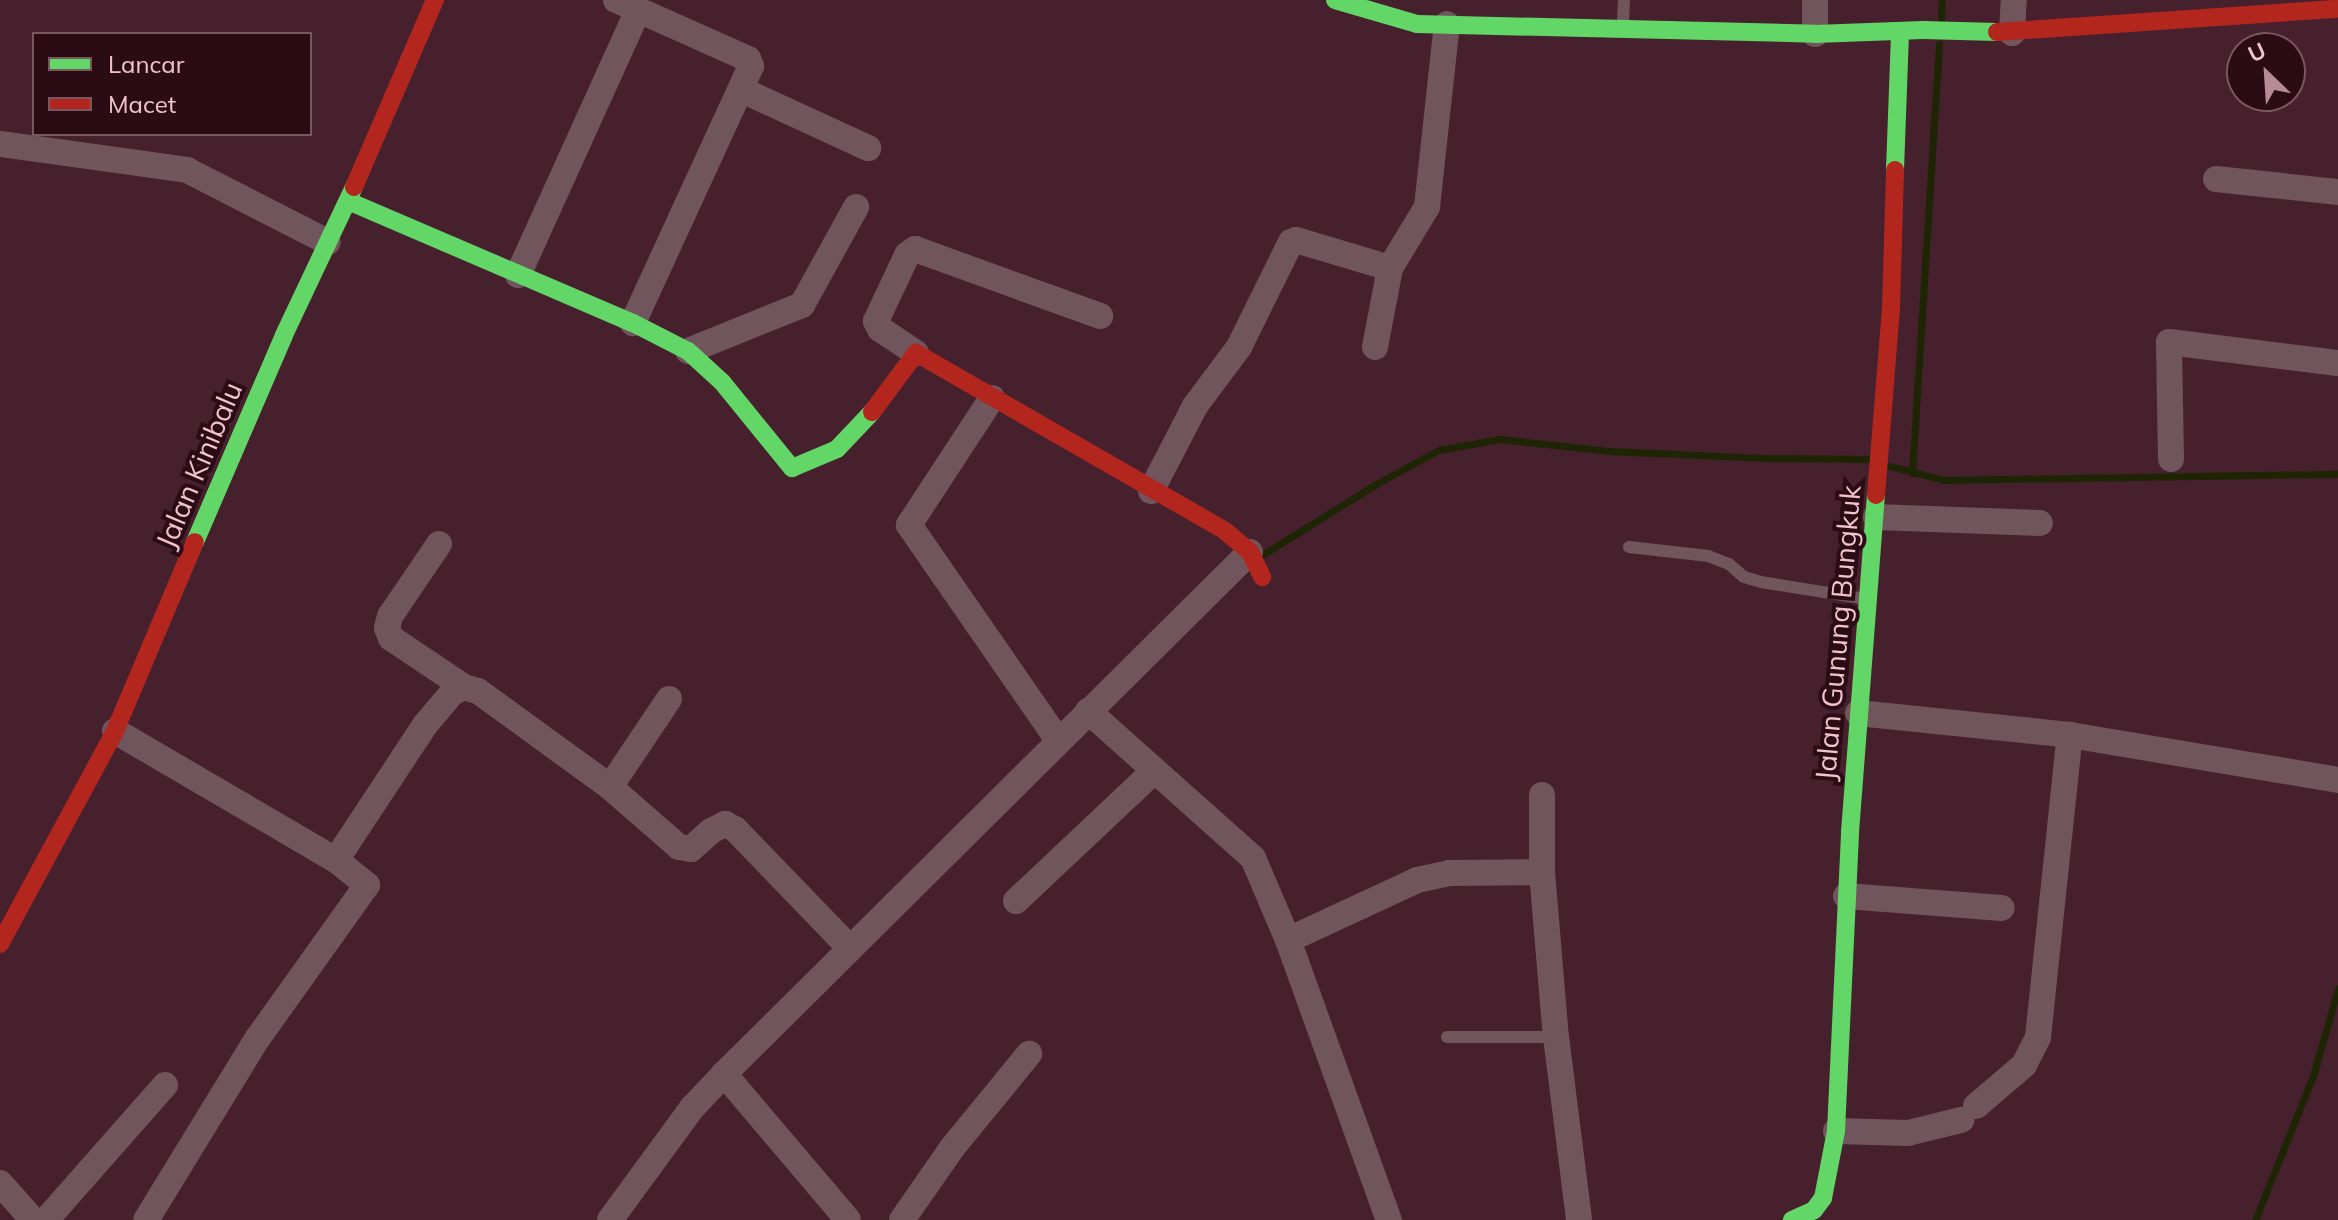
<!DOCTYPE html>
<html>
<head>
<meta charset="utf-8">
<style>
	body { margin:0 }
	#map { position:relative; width:2338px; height:1220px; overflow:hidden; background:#47202e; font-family:Mulish,sans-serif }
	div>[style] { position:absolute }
	.stream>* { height:7px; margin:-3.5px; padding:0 3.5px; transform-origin:3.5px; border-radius:3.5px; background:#1e2505 }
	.lane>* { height:12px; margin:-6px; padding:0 6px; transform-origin:6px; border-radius:6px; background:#71555d }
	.street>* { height:26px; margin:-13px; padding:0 13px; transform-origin:13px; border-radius:13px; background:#71555d }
	.fast>* { height:18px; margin:-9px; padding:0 9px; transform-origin:9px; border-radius:9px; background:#63d668 }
	.jam>* { height:18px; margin:-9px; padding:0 9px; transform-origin:9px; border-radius:9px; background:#b3261e }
	span { translate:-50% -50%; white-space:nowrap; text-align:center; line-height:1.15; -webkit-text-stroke:8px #2b0c15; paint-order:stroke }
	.street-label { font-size:28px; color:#f1c4cd }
	.legend { position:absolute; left:32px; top:32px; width:280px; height:104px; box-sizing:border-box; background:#2b0c15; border:2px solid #7a565f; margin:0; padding:10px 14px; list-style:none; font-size:24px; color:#f1c4cd }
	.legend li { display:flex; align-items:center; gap:16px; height:40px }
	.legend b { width:40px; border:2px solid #7a565f }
	.north { position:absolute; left:2226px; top:32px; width:80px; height:80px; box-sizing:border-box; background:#2b0c15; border:2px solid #7a565f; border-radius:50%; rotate:335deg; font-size:22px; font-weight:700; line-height:32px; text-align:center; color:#f1c4cd }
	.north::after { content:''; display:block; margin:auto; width:28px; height:36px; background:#b68b95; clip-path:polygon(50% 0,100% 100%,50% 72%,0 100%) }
</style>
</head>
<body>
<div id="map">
	<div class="stream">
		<div style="left:1941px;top:19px;width:19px;rotate:-87deg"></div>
		<div style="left:1890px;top:466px;width:56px;rotate:14.5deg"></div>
		<div style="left:1944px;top:480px;width:394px;rotate:-0.9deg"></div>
		<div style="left:1912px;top:473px;width:430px;rotate:-86.4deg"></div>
		<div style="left:1262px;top:555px;width:134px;rotate:-31.9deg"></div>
		<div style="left:1376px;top:484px;width:72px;rotate:-28.4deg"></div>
		<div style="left:1439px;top:450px;width:61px;rotate:-10.4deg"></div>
		<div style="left:1499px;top:439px;width:112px;rotate:6.2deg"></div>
		<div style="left:1610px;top:451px;width:157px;rotate:2.6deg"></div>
		<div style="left:1767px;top:458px;width:100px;rotate:0.6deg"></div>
		<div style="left:2255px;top:1220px;width:155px;rotate:-68.1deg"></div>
		<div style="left:2313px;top:1076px;width:91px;rotate:-74deg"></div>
	</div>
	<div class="lane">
		<div style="left:1623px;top:25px;width:25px;rotate:-88deg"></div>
		<div style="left:1629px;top:547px;width:80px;rotate:6.5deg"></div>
		<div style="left:1708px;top:556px;width:22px;rotate:21deg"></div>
		<div style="left:1729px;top:564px;width:20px;rotate:41deg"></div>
		<div style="left:1744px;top:577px;width:18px;rotate:16deg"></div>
		<div style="left:1761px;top:582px;width:106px;rotate:9.2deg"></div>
		<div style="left:1447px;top:1037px;width:109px"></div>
	</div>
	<div class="street">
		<div style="left:616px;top:0;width:145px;rotate:24.1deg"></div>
		<div style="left:748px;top:59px;width:8px;rotate:67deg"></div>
		<div style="left:751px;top:66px;width:283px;rotate:114.7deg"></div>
		<div style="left:1815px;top:0;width:34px;rotate:90deg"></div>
		<div style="left:2012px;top:33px;width:33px;rotate:-87deg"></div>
		<div style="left:742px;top:90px;width:139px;rotate:24.7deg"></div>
		<div style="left:0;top:144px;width:189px;rotate:7.9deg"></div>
		<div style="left:187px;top:170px;width:158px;rotate:27.1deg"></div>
		<div style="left:2216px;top:179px;width:123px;rotate:6.1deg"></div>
		<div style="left:518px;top:275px;width:291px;rotate:-65.6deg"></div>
		<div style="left:1375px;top:347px;width:80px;rotate:-79.2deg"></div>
		<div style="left:688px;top:351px;width:123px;rotate:-22deg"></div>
		<div style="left:802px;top:305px;width:112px;rotate:-61.1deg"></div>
		<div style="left:916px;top:353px;width:43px;rotate:-146.3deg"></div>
		<div style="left:880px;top:329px;width:9px;rotate:-117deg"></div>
		<div style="left:876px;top:321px;width:73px;rotate:-64.8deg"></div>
		<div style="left:907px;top:255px;width:10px;rotate:-37deg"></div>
		<div style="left:915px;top:249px;width:197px;rotate:19.9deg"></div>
		<div style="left:992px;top:398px;width:152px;rotate:123.2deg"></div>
		<div style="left:909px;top:525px;width:262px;rotate:55.3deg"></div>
		<div style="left:2171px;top:459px;width:117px;rotate:-91deg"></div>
		<div style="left:2169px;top:342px;width:170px;rotate:7.1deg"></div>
		<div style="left:1151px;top:491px;width:96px;rotate:-62.6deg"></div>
		<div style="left:1195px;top:406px;width:74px;rotate:-53.3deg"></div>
		<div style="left:1239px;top:347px;width:117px;rotate:-63.7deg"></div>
		<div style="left:1291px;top:242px;width:5px;rotate:-22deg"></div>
		<div style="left:1296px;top:240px;width:98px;rotate:16.6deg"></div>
		<div style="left:1390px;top:268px;width:71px;rotate:-58.8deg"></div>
		<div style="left:1427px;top:207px;width:184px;rotate:-83.8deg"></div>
		<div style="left:1876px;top:517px;width:164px;rotate:2.1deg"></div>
		<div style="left:439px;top:544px;width:87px;rotate:124.2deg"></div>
		<div style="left:390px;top:616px;width:12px;rotate:104deg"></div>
		<div style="left:387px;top:628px;width:11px;rotate:68deg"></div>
		<div style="left:391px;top:638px;width:88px;rotate:33.9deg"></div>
		<div style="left:1088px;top:711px;width:221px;rotate:41.7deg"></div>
		<div style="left:1253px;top:858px;width:89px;rotate:66.9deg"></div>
		<div style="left:1288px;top:940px;width:298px;rotate:70.2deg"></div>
		<div style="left:1858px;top:713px;width:213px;rotate:5.9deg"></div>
		<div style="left:2070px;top:735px;width:272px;rotate:9.5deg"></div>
		<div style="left:115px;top:731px;width:256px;rotate:30.3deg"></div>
		<div style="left:336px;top:860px;width:40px;rotate:39deg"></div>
		<div style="left:367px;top:885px;width:189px;rotate:125.5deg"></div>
		<div style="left:257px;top:1039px;width:212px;rotate:121.5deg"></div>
		<div style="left:610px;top:787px;width:106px;rotate:-56.2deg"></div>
		<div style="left:1542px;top:795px;width:77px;rotate:90deg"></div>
		<div style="left:336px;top:860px;width:162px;rotate:-56.6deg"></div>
		<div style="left:425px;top:725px;width:42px;rotate:-49.8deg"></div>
		<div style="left:452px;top:693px;width:13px;rotate:-27deg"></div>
		<div style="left:464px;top:687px;width:15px;rotate:16deg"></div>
		<div style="left:478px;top:691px;width:163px;rotate:36deg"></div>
		<div style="left:610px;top:787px;width:91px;rotate:41deg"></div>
		<div style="left:679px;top:847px;width:12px;rotate:9deg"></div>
		<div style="left:691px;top:849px;width:27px;rotate:-42deg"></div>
		<div style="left:711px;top:831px;width:16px;rotate:-27deg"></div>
		<div style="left:725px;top:824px;width:11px;rotate:27deg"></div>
		<div style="left:735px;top:829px;width:164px;rotate:46deg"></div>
		<div style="left:1846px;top:896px;width:156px;rotate:4.4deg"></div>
		<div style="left:1016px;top:901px;width:190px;rotate:-43.3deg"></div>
		<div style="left:1288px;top:940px;width:142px;rotate:-24.9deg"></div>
		<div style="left:1417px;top:880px;width:33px;rotate:-12deg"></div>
		<div style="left:1449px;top:873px;width:93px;rotate:-0.6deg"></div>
		<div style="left:1542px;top:872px;width:166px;rotate:85.2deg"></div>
		<div style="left:1556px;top:1037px;width:184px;rotate:82.8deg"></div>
		<div style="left:1976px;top:1106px;width:63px;rotate:-40.5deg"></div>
		<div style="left:2024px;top:1065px;width:31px;rotate:-63deg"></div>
		<div style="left:2038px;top:1037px;width:304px;rotate:-84deg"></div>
		<div style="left:1836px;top:1131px;width:72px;rotate:1.6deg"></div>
		<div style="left:1908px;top:1133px;width:55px;rotate:-13.8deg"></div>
		<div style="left:0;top:1183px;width:50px;rotate:48.3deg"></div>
		<div style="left:46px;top:1220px;width:180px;rotate:-48.6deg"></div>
		<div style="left:610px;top:1220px;width:139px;rotate:-53.8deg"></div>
		<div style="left:692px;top:1108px;width:47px;rotate:-46.7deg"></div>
		<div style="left:848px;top:1220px;width:192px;rotate:-130.3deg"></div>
		<div style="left:724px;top:1074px;width:741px;rotate:-44.78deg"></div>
		<div style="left:902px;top:1220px;width:88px;rotate:-55.2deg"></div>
		<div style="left:952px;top:1148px;width:122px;rotate:-50.7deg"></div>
	</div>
	<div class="fast">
		<div style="left:1335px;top:0;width:85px;rotate:16.3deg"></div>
		<div style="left:1417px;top:24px;width:398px;rotate:1.4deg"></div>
		<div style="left:1815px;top:34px;width:108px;rotate:-2.1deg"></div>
		<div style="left:1923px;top:30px;width:74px;rotate:1.5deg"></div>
		<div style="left:1895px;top:170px;width:137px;rotate:-87.9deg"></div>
		<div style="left:348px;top:201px;width:310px;rotate:23.2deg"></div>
		<div style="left:633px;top:323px;width:62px;rotate:27deg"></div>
		<div style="left:688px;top:351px;width:46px;rotate:42.4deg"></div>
		<div style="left:722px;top:382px;width:111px;rotate:50.9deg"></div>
		<div style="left:792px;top:468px;width:49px;rotate:-22.9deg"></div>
		<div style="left:837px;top:449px;width:51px;rotate:-46.6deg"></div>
		<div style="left:195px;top:542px;width:225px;rotate:-66.7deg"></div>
		<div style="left:284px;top:335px;width:164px;rotate:-64.7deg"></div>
		<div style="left:1792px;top:1220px;width:24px;rotate:-24deg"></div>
		<div style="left:1814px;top:1210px;width:15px;rotate:-53deg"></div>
		<div style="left:1823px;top:1198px;width:68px;rotate:-79deg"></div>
		<div style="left:1836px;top:1131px;width:299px;rotate:-87.3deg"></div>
		<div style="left:1850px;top:832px;width:338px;rotate:-85.6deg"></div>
	</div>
	<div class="jam">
		<div style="left:1997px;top:32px;width:342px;rotate:-3.9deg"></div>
		<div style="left:354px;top:187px;width:204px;rotate:-66.6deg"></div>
		<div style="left:872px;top:412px;width:74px;rotate:-53.3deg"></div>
		<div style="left:916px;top:353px;width:357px;rotate:29.9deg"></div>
		<div style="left:1225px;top:531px;width:33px;rotate:40deg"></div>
		<div style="left:1250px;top:552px;width:28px;rotate:64deg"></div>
		<div style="left:1876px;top:495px;width:189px;rotate:-85.4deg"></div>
		<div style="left:1891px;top:307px;width:137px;rotate:-88.3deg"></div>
		<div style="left:0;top:944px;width:242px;rotate:-61.6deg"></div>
		<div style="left:115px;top:731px;width:205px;rotate:-67.1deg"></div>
	</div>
	<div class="street-label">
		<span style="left:199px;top:465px;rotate:-67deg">Jalan Kinibalu</span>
		<span style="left:1838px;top:633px;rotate:-85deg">Jalan Gunung Bungkuk</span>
	</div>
	<ul class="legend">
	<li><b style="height:10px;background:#63d668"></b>Lancar</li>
	<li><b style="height:10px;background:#b3261e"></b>Macet</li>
	</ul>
	<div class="north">U</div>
</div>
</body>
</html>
